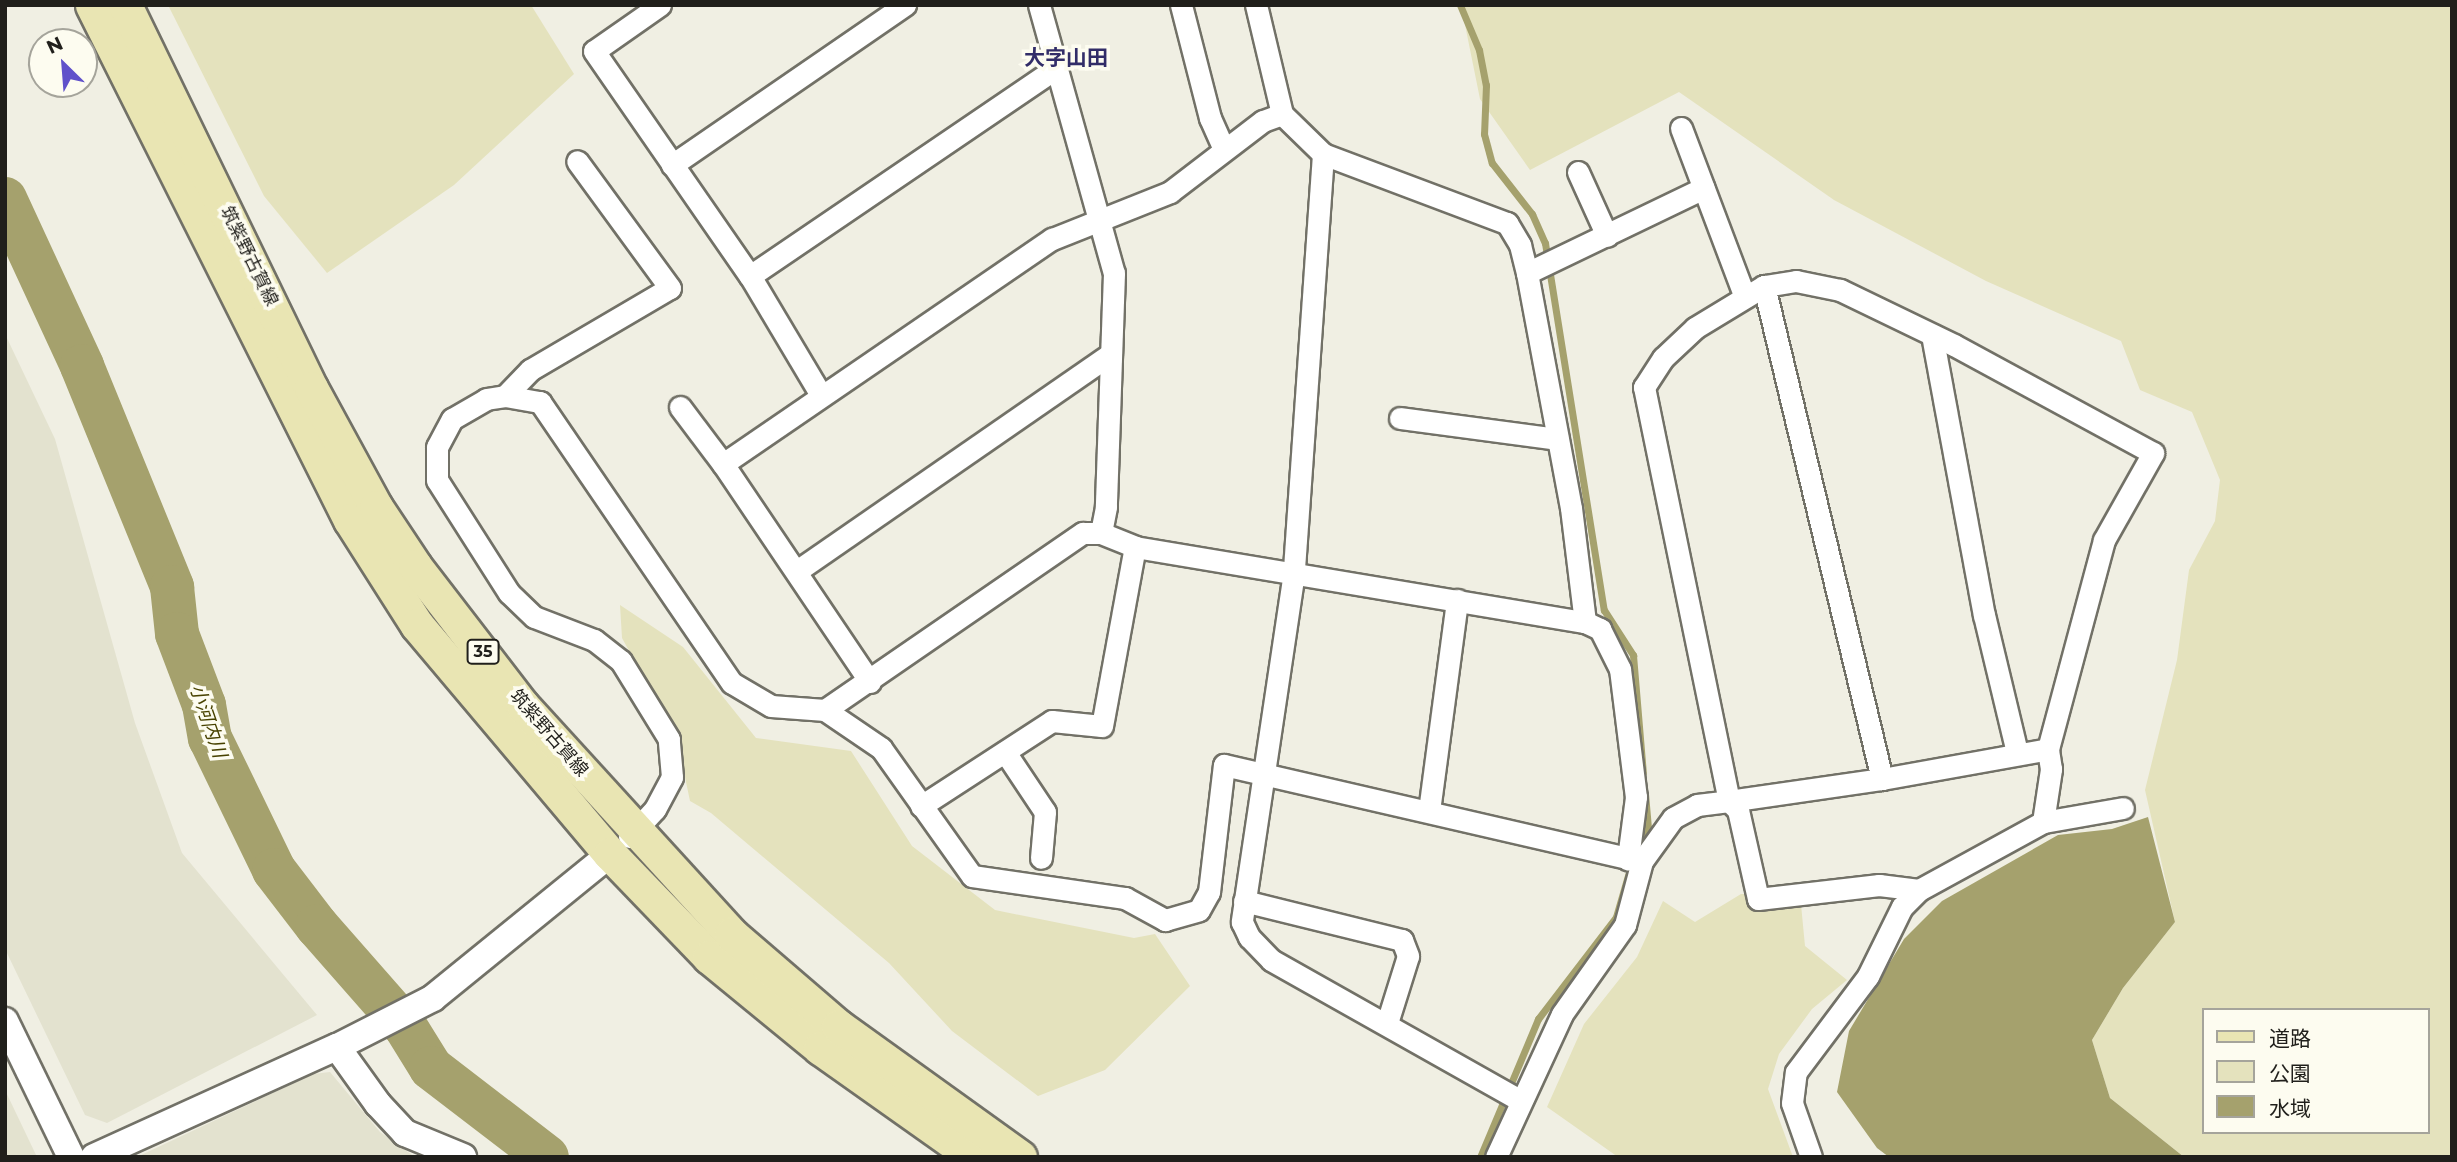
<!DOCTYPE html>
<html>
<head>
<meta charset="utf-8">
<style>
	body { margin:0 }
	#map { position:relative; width:2457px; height:1162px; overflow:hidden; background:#f0efe3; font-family:Montserrat,"Noto Sans JP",sans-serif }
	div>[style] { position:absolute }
	.built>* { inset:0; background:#e3e2cf }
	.green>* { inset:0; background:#e4e2bd }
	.water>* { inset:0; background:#a5a16d }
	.stream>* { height:7px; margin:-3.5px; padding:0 3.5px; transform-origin:3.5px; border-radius:3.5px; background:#a5a16d }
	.river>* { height:44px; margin:-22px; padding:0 22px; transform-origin:22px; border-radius:22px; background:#a5a16d }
	.roads { filter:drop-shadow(2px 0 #727167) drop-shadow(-2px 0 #727167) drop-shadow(0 2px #727167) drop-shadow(0 -2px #727167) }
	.minor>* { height:21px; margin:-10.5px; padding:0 10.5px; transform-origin:10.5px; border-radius:10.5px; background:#fff }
	.tertiary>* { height:26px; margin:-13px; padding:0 13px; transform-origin:13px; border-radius:13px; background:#fff }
	.primary>* { height:33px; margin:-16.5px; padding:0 16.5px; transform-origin:16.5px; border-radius:16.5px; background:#e9e5b3 }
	span { translate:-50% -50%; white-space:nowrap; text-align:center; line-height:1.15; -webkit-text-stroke:7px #fdfcf0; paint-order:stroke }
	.shield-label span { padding:2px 5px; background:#fdfcf0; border:2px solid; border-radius:5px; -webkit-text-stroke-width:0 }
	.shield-label { font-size:16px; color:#201f1b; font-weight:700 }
	.street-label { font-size:18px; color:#201f1b }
	.water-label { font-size:19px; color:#484200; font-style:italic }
	.quarter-label { font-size:21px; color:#322d68; font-weight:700 }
	.frame { position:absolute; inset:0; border:7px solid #201f1b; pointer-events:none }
	.legend { position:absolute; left:2202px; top:1008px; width:228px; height:126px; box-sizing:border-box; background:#fdfcf0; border:2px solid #a5a49b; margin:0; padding:9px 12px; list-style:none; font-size:21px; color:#201f1b }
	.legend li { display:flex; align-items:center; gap:14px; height:35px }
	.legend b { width:35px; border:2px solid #a5a49b }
	.north { position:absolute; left:28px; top:28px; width:70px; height:70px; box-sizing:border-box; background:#fdfcf0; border:2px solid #a5a49b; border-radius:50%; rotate:335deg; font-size:19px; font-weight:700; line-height:28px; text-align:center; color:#201f1b }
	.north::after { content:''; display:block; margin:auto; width:24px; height:32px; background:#6051ca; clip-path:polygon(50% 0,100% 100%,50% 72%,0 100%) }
</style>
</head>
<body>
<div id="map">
	<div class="built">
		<div style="clip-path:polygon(5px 334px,55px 439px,135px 723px,182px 853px,317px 1015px,107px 1123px,85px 1115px,5px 949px)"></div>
		<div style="clip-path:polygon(330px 1072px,380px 1132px,415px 1157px,137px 1157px,313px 1074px)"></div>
		<div style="clip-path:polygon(5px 1090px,37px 1157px,5px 1157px)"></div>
	</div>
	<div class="green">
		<div style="clip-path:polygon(168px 5px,531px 5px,574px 74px,454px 185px,327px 273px,264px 196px)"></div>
		<div style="clip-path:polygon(evenodd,1461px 5px,2452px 5px,2452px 1157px,2184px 1157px,2110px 1098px,2092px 1040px,2123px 988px,2175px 922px,2145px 790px,2177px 660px,2189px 570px,2215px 521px,2220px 480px,2192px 412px,2140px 390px,2121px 341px,1986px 281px,1834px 200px,1679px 92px,1530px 170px,1480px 99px,1461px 5px,2203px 1010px,2427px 1010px,2427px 1132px,2203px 1132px,2203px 1010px)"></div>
		<div style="clip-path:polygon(620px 605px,683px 647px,756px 738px,851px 751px,912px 846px,995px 910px,1134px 938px,1155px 934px,1190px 986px,1105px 1070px,1038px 1096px,952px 1031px,889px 963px,711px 813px,690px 801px,677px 739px,622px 638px)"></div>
		<div style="clip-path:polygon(1741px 894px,1800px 894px,1805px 946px,1847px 980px,1812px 1009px,1779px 1054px,1768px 1089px,1793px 1157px,1618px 1157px,1547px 1107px,1584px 1024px,1637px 957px,1663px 901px,1695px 922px)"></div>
	</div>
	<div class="water">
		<div style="clip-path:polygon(2148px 817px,2175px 922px,2123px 988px,2092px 1040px,2110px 1098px,2184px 1157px,1889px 1157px,1877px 1148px,1837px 1092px,1849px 1031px,1904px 939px,1942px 901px,2058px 835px,2112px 829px)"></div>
	</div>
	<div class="stream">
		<div style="left:1460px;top:5px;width:49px;rotate:67.1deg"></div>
		<div style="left:1479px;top:50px;width:36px;rotate:79deg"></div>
		<div style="left:1486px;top:85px;width:49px;rotate:92.3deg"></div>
		<div style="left:1484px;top:134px;width:30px;rotate:75deg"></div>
		<div style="left:1492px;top:163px;width:65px;rotate:51.9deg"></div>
		<div style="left:1532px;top:214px;width:32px;rotate:66deg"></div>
		<div style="left:1545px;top:243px;width:372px;rotate:80.9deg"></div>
		<div style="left:1604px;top:610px;width:54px;rotate:57.2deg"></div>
		<div style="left:1633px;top:655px;width:118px;rotate:85.2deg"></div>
		<div style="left:1638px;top:851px;width:25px;rotate:-67deg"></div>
		<div style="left:1648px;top:828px;width:33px;rotate:-95deg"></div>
		<div style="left:1480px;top:1157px;width:150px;rotate:-67.2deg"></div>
		<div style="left:1538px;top:1019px;width:128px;rotate:-52.6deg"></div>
		<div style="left:1616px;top:917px;width:54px;rotate:-73.9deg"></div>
	</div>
	<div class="river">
		<div style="left:5px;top:199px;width:184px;rotate:65.2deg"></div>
		<div style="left:82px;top:366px;width:239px;rotate:67.8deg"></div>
		<div style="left:172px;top:587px;width:47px;rotate:83.9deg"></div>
		<div style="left:177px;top:634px;width:76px;rotate:69.2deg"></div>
		<div style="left:204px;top:705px;width:34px;rotate:80deg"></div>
		<div style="left:210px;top:738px;width:147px;rotate:64.1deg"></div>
		<div style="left:274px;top:870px;width:71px;rotate:52.5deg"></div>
		<div style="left:317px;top:926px;width:133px;rotate:48.7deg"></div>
		<div style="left:405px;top:1026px;width:49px;rotate:58.2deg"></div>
		<div style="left:431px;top:1068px;width:146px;rotate:37.5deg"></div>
	</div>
	<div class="roads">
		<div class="minor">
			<div style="left:660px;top:5px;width:80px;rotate:145.1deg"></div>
			<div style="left:594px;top:51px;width:274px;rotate:55.3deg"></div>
			<div style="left:750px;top:276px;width:139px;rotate:59.2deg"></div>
			<div style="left:1039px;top:5px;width:278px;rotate:74.4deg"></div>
			<div style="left:1114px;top:273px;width:234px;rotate:92deg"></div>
			<div style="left:1106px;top:507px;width:26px;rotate:101deg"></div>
			<div style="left:1181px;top:5px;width:117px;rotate:75.6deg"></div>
			<div style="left:1210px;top:118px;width:34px;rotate:66deg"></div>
			<div style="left:1282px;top:114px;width:57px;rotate:44.3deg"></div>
			<div style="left:1323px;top:154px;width:197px;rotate:20.6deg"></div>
			<div style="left:1507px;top:223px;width:26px;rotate:59deg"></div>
			<div style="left:1520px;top:245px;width:29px;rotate:76deg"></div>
			<div style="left:1527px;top:273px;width:239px;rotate:79.4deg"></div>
			<div style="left:1571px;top:508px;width:115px;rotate:83deg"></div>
			<div style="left:1681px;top:128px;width:178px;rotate:69.3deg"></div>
			<div style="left:1323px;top:154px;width:419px;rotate:94deg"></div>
			<div style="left:1294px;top:572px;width:354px;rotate:98.5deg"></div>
			<div style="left:1242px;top:922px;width:17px;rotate:65deg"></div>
			<div style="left:1249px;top:937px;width:32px;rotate:46deg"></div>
			<div style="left:1271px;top:960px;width:287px;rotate:29.4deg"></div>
			<div style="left:672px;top:165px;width:283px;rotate:-34.5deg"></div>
			<div style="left:1578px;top:172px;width:70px;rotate:65.6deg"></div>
			<div style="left:1527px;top:273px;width:196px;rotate:-25.7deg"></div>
			<div style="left:750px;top:276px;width:370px;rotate:-34.2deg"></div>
			<div style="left:1764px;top:286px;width:507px;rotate:76.54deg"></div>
			<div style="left:1932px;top:335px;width:285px;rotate:79.5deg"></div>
			<div style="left:1984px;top:615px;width:141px;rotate:76.5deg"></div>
			<div style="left:505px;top:396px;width:36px;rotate:-46deg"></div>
			<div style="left:530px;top:370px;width:162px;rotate:-30.4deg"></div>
			<div style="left:670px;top:288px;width:157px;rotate:-126.2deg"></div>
			<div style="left:680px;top:407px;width:71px;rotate:53deg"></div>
			<div style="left:1400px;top:418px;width:159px;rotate:7.6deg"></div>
			<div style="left:797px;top:571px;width:379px;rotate:-34.7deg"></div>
			<div style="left:870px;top:682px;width:263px;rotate:-124deg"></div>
			<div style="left:723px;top:464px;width:399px;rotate:-34.4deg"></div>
			<div style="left:1052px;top:239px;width:127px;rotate:-21.7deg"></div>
			<div style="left:1170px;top:192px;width:117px;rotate:-37.4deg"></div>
			<div style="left:1263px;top:121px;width:20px;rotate:-20deg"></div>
			<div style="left:1282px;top:114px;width:112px;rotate:-103.4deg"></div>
			<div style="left:825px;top:710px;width:68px;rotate:34.2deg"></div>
			<div style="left:881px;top:748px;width:157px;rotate:54.6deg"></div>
			<div style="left:972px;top:876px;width:155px;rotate:8.2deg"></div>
			<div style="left:1125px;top:898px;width:46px;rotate:28.8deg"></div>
			<div style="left:1165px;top:920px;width:35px;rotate:-16deg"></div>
			<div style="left:1199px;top:910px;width:21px;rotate:-61deg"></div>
			<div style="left:1209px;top:892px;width:128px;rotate:-83.3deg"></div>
			<div style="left:1224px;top:765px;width:427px;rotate:13deg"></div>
			<div style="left:1005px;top:752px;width:72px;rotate:56.3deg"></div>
			<div style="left:1045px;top:812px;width:46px;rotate:95deg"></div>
			<div style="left:921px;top:806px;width:156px;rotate:-33deg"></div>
			<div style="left:1052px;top:721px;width:50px;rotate:5.7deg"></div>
			<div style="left:1102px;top:726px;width:182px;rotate:-79.6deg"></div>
			<div style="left:1429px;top:811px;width:213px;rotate:-82.4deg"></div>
			<div style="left:2043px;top:822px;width:81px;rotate:-9.9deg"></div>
			<div style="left:629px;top:837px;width:38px;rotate:-47deg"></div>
			<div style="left:655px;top:809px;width:36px;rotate:-62deg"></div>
			<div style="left:672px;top:777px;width:38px;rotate:-95deg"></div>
			<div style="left:669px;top:739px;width:92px;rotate:-121.6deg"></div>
			<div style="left:621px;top:661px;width:34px;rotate:-142deg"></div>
			<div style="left:594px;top:640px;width:64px;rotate:-159deg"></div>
			<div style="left:534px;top:617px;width:35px;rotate:-136deg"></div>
			<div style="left:509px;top:593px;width:134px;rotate:-122.5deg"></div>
			<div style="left:437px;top:480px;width:33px;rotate:-90deg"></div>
			<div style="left:437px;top:447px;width:32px;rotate:-62deg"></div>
			<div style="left:452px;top:419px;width:39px;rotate:-30deg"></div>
			<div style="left:486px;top:399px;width:19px;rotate:-9deg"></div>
			<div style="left:505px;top:396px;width:36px;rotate:10deg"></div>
			<div style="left:540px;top:402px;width:340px;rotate:55.7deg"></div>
			<div style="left:732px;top:683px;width:45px;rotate:30.5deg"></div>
			<div style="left:771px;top:706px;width:54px;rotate:4.2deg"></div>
			<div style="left:825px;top:710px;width:313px;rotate:-34.5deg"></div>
			<div style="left:1083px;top:533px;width:18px"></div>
			<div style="left:1101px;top:533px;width:37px;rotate:22deg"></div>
			<div style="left:1135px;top:547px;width:456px;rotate:9.5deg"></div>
			<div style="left:1585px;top:622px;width:17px;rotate:25deg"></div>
			<div style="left:1600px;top:629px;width:45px;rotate:63.4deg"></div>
			<div style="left:1620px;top:669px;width:129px;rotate:82.9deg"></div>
			<div style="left:1636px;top:797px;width:63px;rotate:97.4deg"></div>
			<div style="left:1244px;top:901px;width:163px;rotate:13.9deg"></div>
			<div style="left:1402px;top:940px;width:17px;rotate:69deg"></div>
			<div style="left:1408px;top:956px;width:70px;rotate:107.4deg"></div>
			<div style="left:1496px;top:1157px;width:157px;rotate:-65.2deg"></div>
			<div style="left:1562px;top:1014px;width:109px;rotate:-54.7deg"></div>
			<div style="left:1625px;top:925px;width:66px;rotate:-75.1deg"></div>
			<div style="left:1642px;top:861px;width:53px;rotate:-54.2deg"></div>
			<div style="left:1673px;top:818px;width:27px;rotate:-28deg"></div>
			<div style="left:1697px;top:805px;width:32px;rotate:-7deg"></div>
			<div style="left:1729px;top:801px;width:155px;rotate:-8.2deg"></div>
			<div style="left:1882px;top:779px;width:169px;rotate:-10.2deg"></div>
			<div style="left:2048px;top:749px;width:216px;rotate:-75deg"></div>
			<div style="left:2104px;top:540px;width:100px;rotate:-60.6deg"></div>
			<div style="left:2153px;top:453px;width:226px;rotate:-151.5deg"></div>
			<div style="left:1954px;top:345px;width:127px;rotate:-154.2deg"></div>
			<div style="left:1840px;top:290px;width:45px;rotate:-168.4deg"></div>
			<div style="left:1796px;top:281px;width:32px;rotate:171deg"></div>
			<div style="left:1764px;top:286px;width:81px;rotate:148.7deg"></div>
			<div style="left:1695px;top:328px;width:44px;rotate:136.8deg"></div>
			<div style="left:1663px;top:358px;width:35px;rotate:123deg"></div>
			<div style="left:1644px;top:387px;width:423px;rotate:78.4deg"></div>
			<div style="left:1729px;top:801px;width:13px;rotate:45deg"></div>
			<div style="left:1738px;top:810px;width:91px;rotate:77.3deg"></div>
			<div style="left:1758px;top:899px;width:122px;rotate:-6.6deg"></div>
			<div style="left:1879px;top:885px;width:40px;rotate:7.1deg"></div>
			<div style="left:1811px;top:1157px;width:57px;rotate:-109.4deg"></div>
			<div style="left:1792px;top:1103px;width:31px;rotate:-83deg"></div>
			<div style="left:1796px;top:1072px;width:120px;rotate:-53.1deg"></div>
			<div style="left:1868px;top:976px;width:77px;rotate:-63.8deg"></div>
			<div style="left:1902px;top:907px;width:24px;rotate:-45deg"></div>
			<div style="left:1919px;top:890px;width:141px;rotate:-28.7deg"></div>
			<div style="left:2043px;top:822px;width:54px;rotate:-81.4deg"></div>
			<div style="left:2051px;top:769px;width:20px;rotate:-99deg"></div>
		</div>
		<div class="tertiary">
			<div style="left:5px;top:1021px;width:151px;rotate:64.1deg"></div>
			<div style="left:337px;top:1047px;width:70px;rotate:54.3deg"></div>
			<div style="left:378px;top:1104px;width:40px;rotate:47deg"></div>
			<div style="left:405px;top:1133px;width:63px;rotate:22.5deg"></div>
			<div style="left:94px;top:1157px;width:267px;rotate:-24.4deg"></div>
			<div style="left:337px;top:1047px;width:108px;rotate:-27deg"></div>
			<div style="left:433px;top:998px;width:228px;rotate:-39.1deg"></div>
		</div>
		<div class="primary">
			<div style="left:92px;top:5px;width:576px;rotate:63.39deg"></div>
			<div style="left:350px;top:520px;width:125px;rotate:57.5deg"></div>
			<div style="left:417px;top:625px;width:299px;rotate:49.9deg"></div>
			<div style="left:610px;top:854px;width:143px;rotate:46.1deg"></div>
			<div style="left:709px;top:957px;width:144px;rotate:39.3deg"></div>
			<div style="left:820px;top:1048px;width:189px;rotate:35.3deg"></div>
			<div style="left:125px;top:5px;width:426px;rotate:64.1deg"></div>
			<div style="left:311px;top:388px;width:136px;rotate:61.4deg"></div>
			<div style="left:376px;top:507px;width:71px;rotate:56.5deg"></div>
			<div style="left:415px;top:566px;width:177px;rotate:52.4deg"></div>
			<div style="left:523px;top:706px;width:309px;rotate:47.6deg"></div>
			<div style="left:731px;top:934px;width:141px;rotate:40.7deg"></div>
			<div style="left:838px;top:1026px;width:224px;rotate:35.7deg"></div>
		</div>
	</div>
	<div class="shield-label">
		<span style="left:483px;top:652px">35</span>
	</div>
	<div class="street-label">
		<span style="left:249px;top:256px;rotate:64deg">筑紫野古賀線</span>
		<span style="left:549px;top:733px;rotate:49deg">筑紫野古賀線</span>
	</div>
	<div class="water-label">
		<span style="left:208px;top:721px;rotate:71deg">小河内川</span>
	</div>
	<div class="quarter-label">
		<span style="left:1066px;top:58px">大字山田</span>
	</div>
	<div class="frame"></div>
	<ul class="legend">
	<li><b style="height:9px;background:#e9e5b3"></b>道路</li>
	<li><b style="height:19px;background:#e4e2bd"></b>公園</li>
	<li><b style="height:19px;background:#a5a16d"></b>水域</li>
	</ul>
	<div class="north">N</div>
</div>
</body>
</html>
